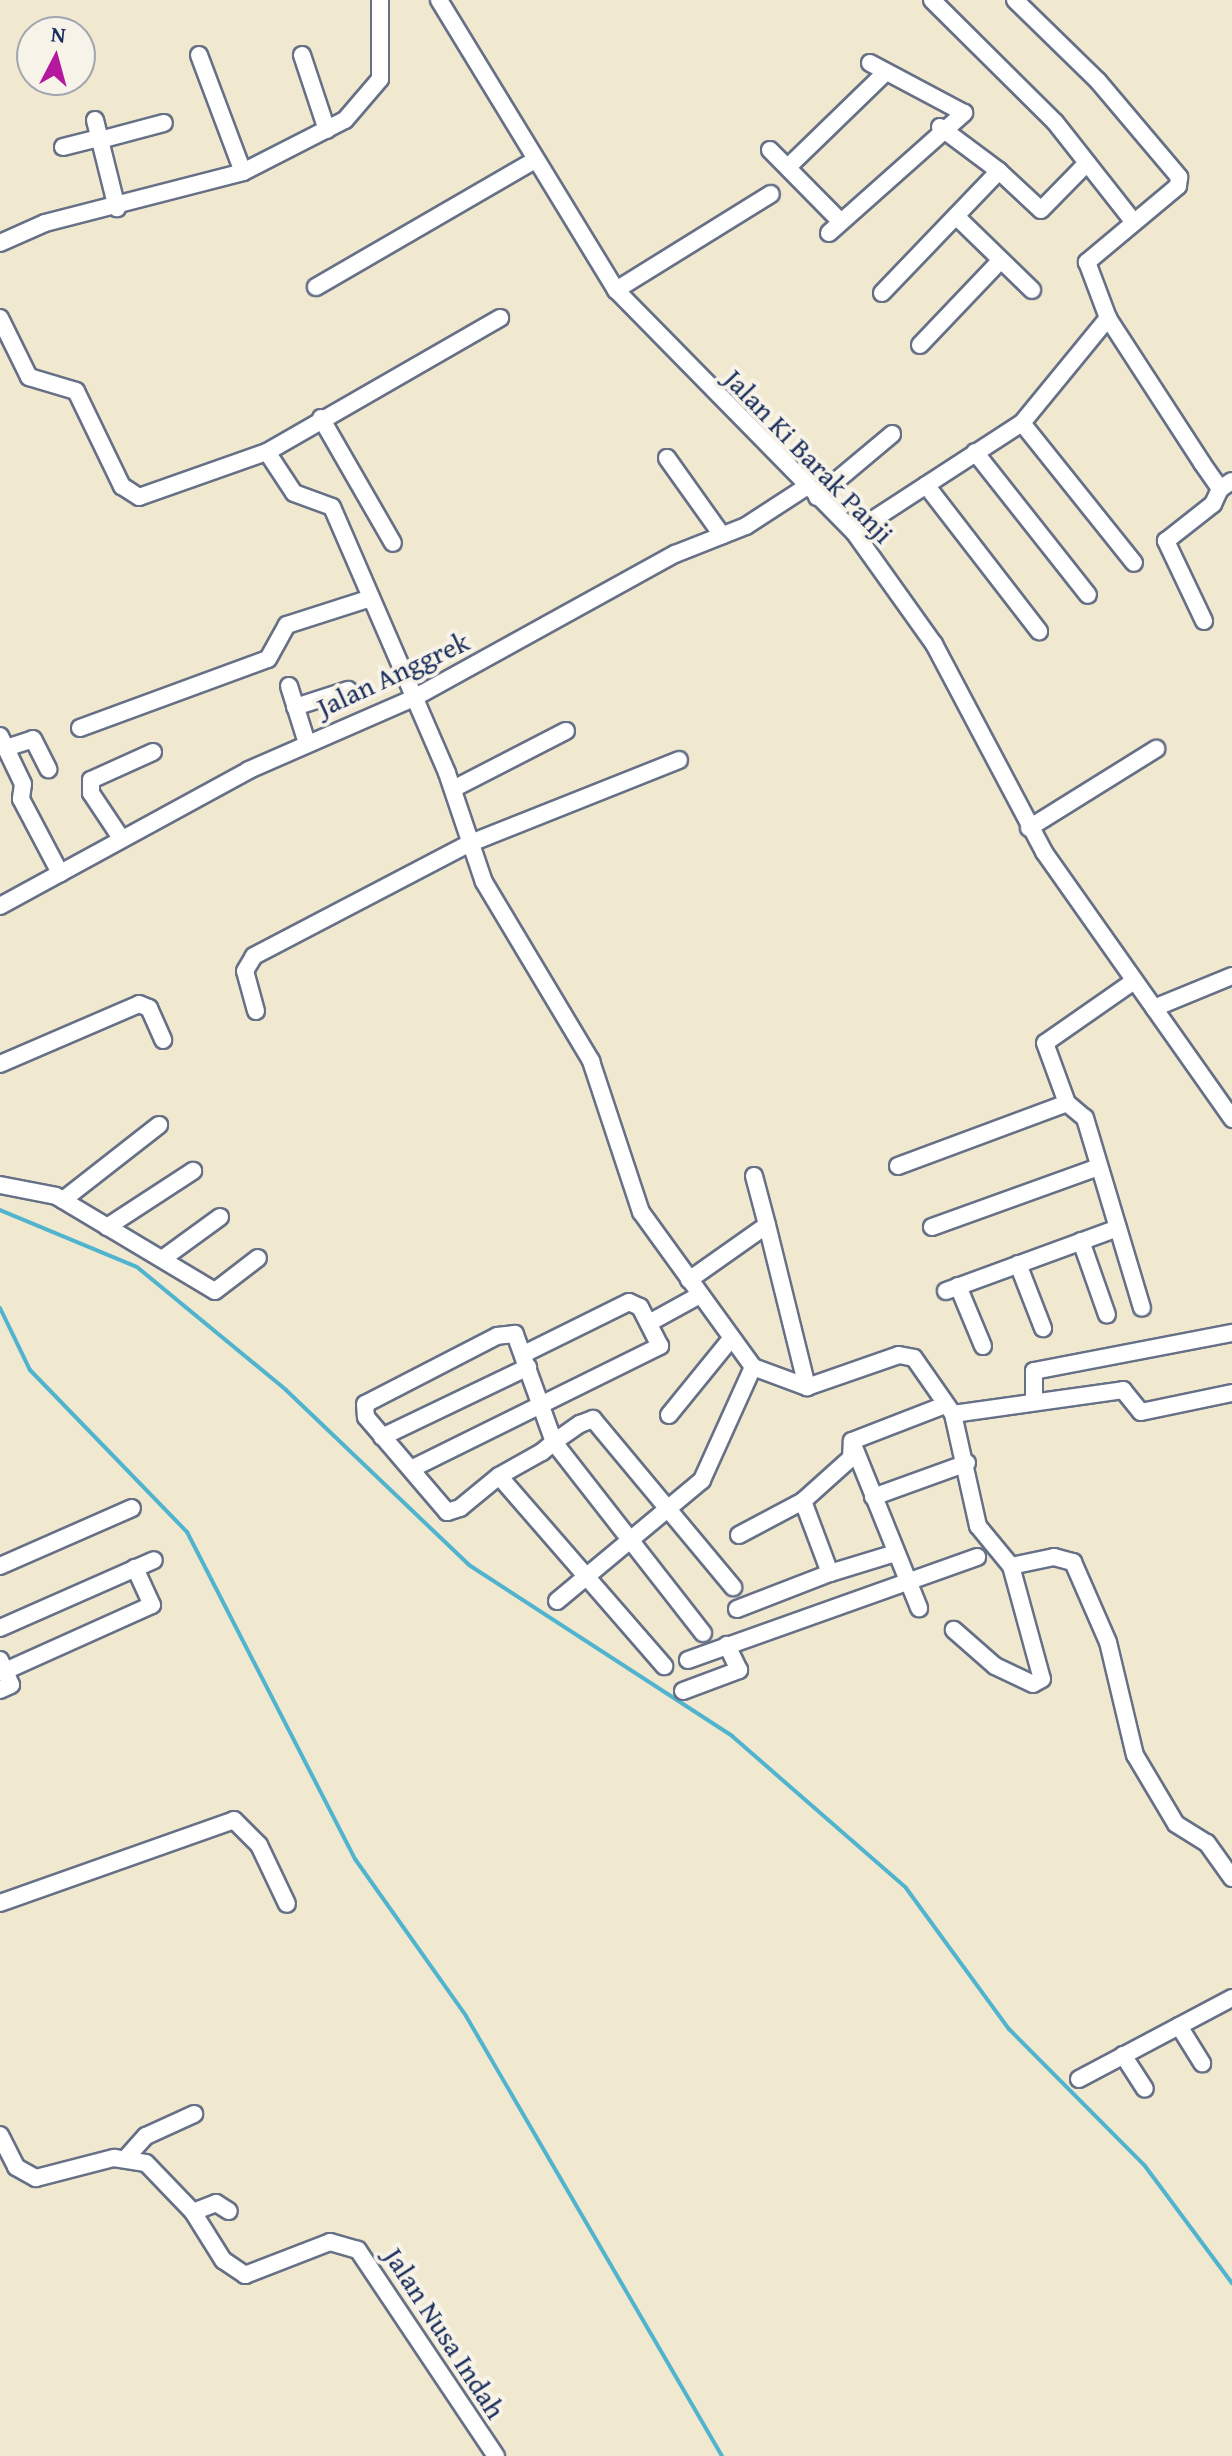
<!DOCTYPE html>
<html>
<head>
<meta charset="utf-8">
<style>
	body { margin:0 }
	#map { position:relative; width:1232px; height:2456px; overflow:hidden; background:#f1e8d0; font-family:"Gentium Book Plus",serif }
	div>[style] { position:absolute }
	.stream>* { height:4px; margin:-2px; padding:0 2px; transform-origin:2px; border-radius:2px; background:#50b4cf }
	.roads { filter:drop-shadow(2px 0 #667086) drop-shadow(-2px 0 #667086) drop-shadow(0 2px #667086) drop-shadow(0 -2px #667086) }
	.minor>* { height:16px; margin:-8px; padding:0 8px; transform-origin:8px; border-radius:8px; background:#fff }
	span { translate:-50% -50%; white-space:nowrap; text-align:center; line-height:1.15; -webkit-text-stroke:8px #f7f3e8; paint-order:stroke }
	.street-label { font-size:28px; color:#1b2f5e }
	.north { position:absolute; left:16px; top:16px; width:80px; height:80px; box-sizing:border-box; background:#f7f3e8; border:2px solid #9fa5b1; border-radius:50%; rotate:6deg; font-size:22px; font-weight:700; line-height:32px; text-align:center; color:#1b2f5e }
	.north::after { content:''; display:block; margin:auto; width:28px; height:36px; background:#b5179e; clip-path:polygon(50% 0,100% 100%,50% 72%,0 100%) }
</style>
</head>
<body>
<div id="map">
	<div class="stream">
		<div style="left:0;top:1210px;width:148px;rotate:22.6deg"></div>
		<div style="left:137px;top:1267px;width:193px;rotate:39.5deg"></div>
		<div style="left:286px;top:1390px;width:253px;rotate:43.7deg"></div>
		<div style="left:469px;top:1565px;width:314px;rotate:33deg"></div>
		<div style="left:732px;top:1736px;width:231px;rotate:41.1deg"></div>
		<div style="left:906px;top:1888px;width:175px;rotate:53.9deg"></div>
		<div style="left:1009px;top:2029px;width:193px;rotate:45.2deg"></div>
		<div style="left:1145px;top:2166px;width:146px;rotate:53.4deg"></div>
		<div style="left:0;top:1308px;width:69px;rotate:64.2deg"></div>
		<div style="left:30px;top:1370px;width:226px;rotate:45.9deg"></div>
		<div style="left:187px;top:1532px;width:368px;rotate:62.8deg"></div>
		<div style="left:355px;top:1859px;width:192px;rotate:54.7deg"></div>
		<div style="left:466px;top:2016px;width:509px;rotate:59.81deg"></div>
	</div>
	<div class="roads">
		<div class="minor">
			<div style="left:439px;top:0;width:340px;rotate:58.6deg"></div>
			<div style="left:616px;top:290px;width:339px;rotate:45.5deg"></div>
			<div style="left:854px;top:532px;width:138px;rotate:54.5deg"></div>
			<div style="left:934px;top:644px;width:235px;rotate:62.1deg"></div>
			<div style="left:1044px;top:852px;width:327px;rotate:54.8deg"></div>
			<div style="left:932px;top:0;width:173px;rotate:44.8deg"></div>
			<div style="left:1055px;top:122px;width:126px;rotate:51.8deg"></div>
			<div style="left:1015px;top:0;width:116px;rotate:44.3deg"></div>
			<div style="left:1098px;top:81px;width:126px;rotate:49.8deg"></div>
			<div style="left:1179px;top:177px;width:9px;rotate:96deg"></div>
			<div style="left:1178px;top:186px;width:119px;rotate:140.1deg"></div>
			<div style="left:1087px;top:262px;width:60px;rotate:69.4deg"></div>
			<div style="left:1108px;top:318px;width:173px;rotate:57deg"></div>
			<div style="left:1202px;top:463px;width:32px;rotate:55deg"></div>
			<div style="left:1220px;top:489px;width:14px;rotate:-34deg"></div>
			<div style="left:199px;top:55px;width:125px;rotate:69.4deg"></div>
			<div style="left:302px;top:55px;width:79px;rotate:71.6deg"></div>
			<div style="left:870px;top:63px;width:106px;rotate:28deg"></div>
			<div style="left:95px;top:120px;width:91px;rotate:76deg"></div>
			<div style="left:940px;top:127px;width:74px;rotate:36.7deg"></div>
			<div style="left:100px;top:140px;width:66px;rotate:-14.9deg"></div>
			<div style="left:63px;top:147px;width:38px;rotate:-14deg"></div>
			<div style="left:770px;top:150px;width:101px;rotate:45.4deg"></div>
			<div style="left:788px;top:167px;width:136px;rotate:-44.1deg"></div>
			<div style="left:956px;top:216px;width:106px;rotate:44.2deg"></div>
			<div style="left:829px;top:233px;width:181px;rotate:-41.6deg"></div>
			<div style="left:0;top:243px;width:49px;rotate:-24deg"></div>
			<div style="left:45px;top:223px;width:204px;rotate:-14.4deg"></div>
			<div style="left:243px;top:172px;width:114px;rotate:-27deg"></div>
			<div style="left:345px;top:120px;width:54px;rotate:-49.5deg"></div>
			<div style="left:380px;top:79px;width:79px;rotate:-90deg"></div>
			<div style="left:316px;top:287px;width:253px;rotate:-30.1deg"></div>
			<div style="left:616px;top:290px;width:182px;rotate:-31.8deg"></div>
			<div style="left:882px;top:293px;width:169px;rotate:-46.2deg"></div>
			<div style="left:999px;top:171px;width:57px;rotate:42.9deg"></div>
			<div style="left:1041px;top:210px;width:66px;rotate:-45.6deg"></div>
			<div style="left:0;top:318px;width:66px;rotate:63.8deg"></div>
			<div style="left:29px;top:377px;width:49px;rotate:16.6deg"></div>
			<div style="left:76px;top:391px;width:106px;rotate:64.2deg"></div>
			<div style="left:122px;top:486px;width:20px;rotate:33deg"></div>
			<div style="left:139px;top:497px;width:136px;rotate:-19.4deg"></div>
			<div style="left:267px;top:452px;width:269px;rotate:-29.9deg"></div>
			<div style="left:920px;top:345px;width:117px;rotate:-46.4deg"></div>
			<div style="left:321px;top:418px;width:144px;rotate:60.1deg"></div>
			<div style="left:1022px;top:423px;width:179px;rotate:51.3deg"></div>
			<div style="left:267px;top:452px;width:49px;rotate:56.6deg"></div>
			<div style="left:294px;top:493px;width:40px;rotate:20.2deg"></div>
			<div style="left:332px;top:507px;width:290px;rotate:66.6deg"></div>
			<div style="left:447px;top:773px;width:115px;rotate:71.3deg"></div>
			<div style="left:484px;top:882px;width:209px;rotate:59.1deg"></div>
			<div style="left:591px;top:1061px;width:159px;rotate:71.7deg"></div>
			<div style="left:641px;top:1212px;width:191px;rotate:54.1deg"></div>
			<div style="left:753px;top:1367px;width:58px;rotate:20.3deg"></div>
			<div style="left:975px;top:452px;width:182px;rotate:51.7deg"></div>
			<div style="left:667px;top:458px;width:95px;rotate:54.5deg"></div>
			<div style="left:926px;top:485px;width:185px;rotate:52.3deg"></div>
			<div style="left:817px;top:497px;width:98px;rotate:-40deg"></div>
			<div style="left:854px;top:532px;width:200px;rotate:-33deg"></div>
			<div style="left:1022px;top:423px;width:136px;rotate:-50.7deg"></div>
			<div style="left:1204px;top:621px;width:89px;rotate:-115.4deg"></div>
			<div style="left:1166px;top:541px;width:60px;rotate:-38.2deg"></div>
			<div style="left:1213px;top:504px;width:17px;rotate:-65deg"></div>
			<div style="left:289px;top:686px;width:60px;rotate:72.5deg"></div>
			<div style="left:295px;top:707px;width:56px;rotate:-17.8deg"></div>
			<div style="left:80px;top:728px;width:200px;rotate:-20.2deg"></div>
			<div style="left:268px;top:659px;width:39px;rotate:-61deg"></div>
			<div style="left:287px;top:625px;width:88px;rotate:-17.8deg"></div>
			<div style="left:0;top:736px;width:53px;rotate:64.4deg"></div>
			<div style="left:23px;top:784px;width:15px;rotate:98deg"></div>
			<div style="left:21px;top:799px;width:84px;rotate:62.2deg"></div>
			<div style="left:6px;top:748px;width:28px;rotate:-18deg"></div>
			<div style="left:33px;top:739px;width:34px;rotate:63deg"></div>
			<div style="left:453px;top:789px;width:127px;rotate:-27.2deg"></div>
			<div style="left:1029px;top:828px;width:150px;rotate:-31.9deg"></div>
			<div style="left:121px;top:838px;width:54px;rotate:-123.7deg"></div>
			<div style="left:91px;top:793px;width:13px;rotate:-90deg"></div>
			<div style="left:91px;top:780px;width:68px;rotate:-24.3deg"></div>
			<div style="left:0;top:906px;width:284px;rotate:-28.6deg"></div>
			<div style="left:249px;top:770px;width:180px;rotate:-23.6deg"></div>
			<div style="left:414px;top:698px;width:298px;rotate:-28.9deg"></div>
			<div style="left:675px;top:554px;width:76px;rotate:-21.5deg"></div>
			<div style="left:746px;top:526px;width:72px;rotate:-33deg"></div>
			<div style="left:1134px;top:981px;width:108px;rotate:145.1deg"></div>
			<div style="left:1045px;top:1043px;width:64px;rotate:69.9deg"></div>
			<div style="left:1067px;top:1103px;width:23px;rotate:40deg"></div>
			<div style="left:1085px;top:1118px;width:198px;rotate:73.3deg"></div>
			<div style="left:1154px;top:1008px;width:84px;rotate:-22.3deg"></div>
			<div style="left:256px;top:1011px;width:41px;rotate:-105.4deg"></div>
			<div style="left:245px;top:971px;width:17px;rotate:-59deg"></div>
			<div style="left:254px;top:956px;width:242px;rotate:-27.6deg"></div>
			<div style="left:468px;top:844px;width:227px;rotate:-21.7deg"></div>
			<div style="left:0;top:1064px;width:151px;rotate:-23.3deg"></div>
			<div style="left:139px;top:1004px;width:11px;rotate:22deg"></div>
			<div style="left:149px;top:1008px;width:35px;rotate:66deg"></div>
			<div style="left:898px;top:1166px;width:180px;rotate:-20.4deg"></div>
			<div style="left:754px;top:1176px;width:51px;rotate:75.1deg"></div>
			<div style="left:0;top:1185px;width:57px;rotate:11.1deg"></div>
			<div style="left:56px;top:1196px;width:185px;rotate:30.9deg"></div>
			<div style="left:215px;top:1291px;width:54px;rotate:-37.5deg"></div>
			<div style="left:63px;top:1200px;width:122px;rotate:-38deg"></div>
			<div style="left:107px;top:1227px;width:103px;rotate:-33.1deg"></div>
			<div style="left:932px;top:1227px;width:177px;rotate:-19.8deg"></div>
			<div style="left:1081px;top:1241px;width:78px;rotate:70.6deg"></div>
			<div style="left:165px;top:1257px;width:68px;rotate:-36deg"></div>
			<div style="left:1018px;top:1264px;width:69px;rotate:68.7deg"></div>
			<div style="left:689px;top:1280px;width:95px;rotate:-35.2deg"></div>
			<div style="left:767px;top:1225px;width:167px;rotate:76.1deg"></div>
			<div style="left:807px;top:1387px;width:97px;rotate:-19.2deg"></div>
			<div style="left:899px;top:1355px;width:15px;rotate:11deg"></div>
			<div style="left:914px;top:1358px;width:68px;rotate:55.1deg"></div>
			<div style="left:953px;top:1414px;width:115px;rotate:77.4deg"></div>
			<div style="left:978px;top:1526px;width:52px;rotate:50.5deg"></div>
			<div style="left:1011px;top:1566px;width:117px;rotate:74.7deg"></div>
			<div style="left:1042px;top:1679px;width:10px;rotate:151deg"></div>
			<div style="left:1033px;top:1684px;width:42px;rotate:-154.7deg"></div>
			<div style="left:995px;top:1666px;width:55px;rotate:-138.7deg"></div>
			<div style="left:958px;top:1286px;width:65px;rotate:67.4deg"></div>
			<div style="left:946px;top:1291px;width:183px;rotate:-20.1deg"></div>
			<div style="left:649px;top:1323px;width:56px;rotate:-28.9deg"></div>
			<div style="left:1034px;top:1398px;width:27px;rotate:-90deg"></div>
			<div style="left:1034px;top:1371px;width:202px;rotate:-10.9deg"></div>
			<div style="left:953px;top:1414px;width:172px;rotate:-8deg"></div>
			<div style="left:1123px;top:1390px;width:28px;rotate:51deg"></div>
			<div style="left:1141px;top:1412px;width:93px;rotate:-11.8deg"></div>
			<div style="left:669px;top:1415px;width:97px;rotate:-50.9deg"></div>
			<div style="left:382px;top:1437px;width:162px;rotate:-25.6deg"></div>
			<div style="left:854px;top:1447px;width:174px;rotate:68deg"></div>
			<div style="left:411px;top:1469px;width:278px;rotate:-26.3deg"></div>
			<div style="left:660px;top:1346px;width:44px;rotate:-117.1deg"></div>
			<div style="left:640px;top:1307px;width:12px;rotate:-156deg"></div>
			<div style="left:629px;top:1302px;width:117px;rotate:153.7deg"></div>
			<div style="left:499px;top:1476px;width:252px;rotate:49deg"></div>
			<div style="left:873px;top:1497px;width:100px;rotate:-19.9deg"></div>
			<div style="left:739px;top:1535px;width:72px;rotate:-28deg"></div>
			<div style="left:0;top:1566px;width:144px;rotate:-23.7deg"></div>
			<div style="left:1011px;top:1566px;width:44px;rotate:-11.8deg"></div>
			<div style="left:1054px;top:1557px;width:20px;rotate:15deg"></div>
			<div style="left:1073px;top:1562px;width:87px;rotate:66.4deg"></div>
			<div style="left:1108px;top:1642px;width:116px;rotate:76.6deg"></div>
			<div style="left:1135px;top:1755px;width:80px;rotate:59.3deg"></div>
			<div style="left:1176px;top:1824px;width:36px;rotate:32deg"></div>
			<div style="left:1207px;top:1843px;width:43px;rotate:54.5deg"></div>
			<div style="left:830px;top:1573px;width:62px;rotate:-17deg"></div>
			<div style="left:557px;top:1601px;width:189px;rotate:-39.8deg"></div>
			<div style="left:702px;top:1480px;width:124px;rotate:-65.7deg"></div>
			<div style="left:737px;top:1609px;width:100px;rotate:-21.2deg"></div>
			<div style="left:830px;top:1573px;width:77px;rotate:-110.6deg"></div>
			<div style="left:803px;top:1501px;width:64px;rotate:-41.9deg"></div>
			<div style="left:851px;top:1458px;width:17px;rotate:-87deg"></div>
			<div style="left:852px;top:1441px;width:100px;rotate:-21.2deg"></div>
			<div style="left:0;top:1628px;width:168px;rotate:-23.8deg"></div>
			<div style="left:703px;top:1633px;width:242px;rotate:-128deg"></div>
			<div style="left:554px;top:1442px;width:115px;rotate:-109.9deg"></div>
			<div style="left:515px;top:1334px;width:18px;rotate:174deg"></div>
			<div style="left:497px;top:1336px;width:148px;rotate:152.7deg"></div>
			<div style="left:365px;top:1404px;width:13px;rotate:86deg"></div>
			<div style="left:366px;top:1417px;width:125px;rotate:49.5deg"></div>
			<div style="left:447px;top:1512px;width:14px;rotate:-17deg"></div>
			<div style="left:460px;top:1508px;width:50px;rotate:-39.4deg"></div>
			<div style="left:499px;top:1476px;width:49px;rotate:-29.2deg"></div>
			<div style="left:542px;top:1452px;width:16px;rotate:-40deg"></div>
			<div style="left:554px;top:1442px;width:32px;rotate:-35deg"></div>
			<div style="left:580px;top:1424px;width:14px;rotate:-21deg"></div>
			<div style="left:593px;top:1419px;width:219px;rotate:50.2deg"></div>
			<div style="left:0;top:1660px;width:27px;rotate:66deg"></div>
			<div style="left:11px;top:1685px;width:12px;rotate:156deg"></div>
			<div style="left:688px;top:1660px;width:307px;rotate:-19.6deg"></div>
			<div style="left:5px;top:1671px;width:161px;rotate:-24.2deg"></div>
			<div style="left:152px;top:1605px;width:41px;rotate:-114.7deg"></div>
			<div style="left:683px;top:1691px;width:60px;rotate:-20.6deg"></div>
			<div style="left:739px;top:1670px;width:28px;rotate:-116deg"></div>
			<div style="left:0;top:1903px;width:248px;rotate:-19.5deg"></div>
			<div style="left:234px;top:1820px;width:35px;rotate:45deg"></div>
			<div style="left:259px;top:1845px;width:65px;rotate:64.6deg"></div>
			<div style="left:1179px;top:2026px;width:44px;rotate:58.1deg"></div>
			<div style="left:1123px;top:2055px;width:40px;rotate:57.1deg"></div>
			<div style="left:1079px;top:2079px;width:173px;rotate:-27.9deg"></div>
			<div style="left:0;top:2135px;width:36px;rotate:63deg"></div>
			<div style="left:16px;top:2167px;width:23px;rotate:29deg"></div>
			<div style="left:36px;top:2178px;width:81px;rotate:-14.4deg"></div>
			<div style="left:114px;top:2158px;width:32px;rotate:9deg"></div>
			<div style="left:146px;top:2163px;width:68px;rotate:46.2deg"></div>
			<div style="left:193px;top:2212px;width:57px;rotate:58deg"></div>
			<div style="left:223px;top:2260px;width:27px;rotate:34deg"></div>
			<div style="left:245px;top:2275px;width:91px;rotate:-21.2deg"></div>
			<div style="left:330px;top:2242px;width:29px;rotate:16deg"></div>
			<div style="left:358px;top:2250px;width:248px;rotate:56.2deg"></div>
			<div style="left:126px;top:2158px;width:30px;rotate:-48deg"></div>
			<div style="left:146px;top:2136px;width:53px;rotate:-24.6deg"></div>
			<div style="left:193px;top:2212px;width:25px;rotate:-21deg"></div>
			<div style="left:216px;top:2203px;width:15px;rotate:32deg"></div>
		</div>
	</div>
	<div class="street-label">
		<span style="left:809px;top:456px;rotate:46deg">Jalan Ki Barak Panji</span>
		<span style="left:393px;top:674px;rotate:-25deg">Jalan Anggrek</span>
		<span style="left:445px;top:2333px;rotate:57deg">Jalan Nusa Indah</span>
	</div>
	<div class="north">N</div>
</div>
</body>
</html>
